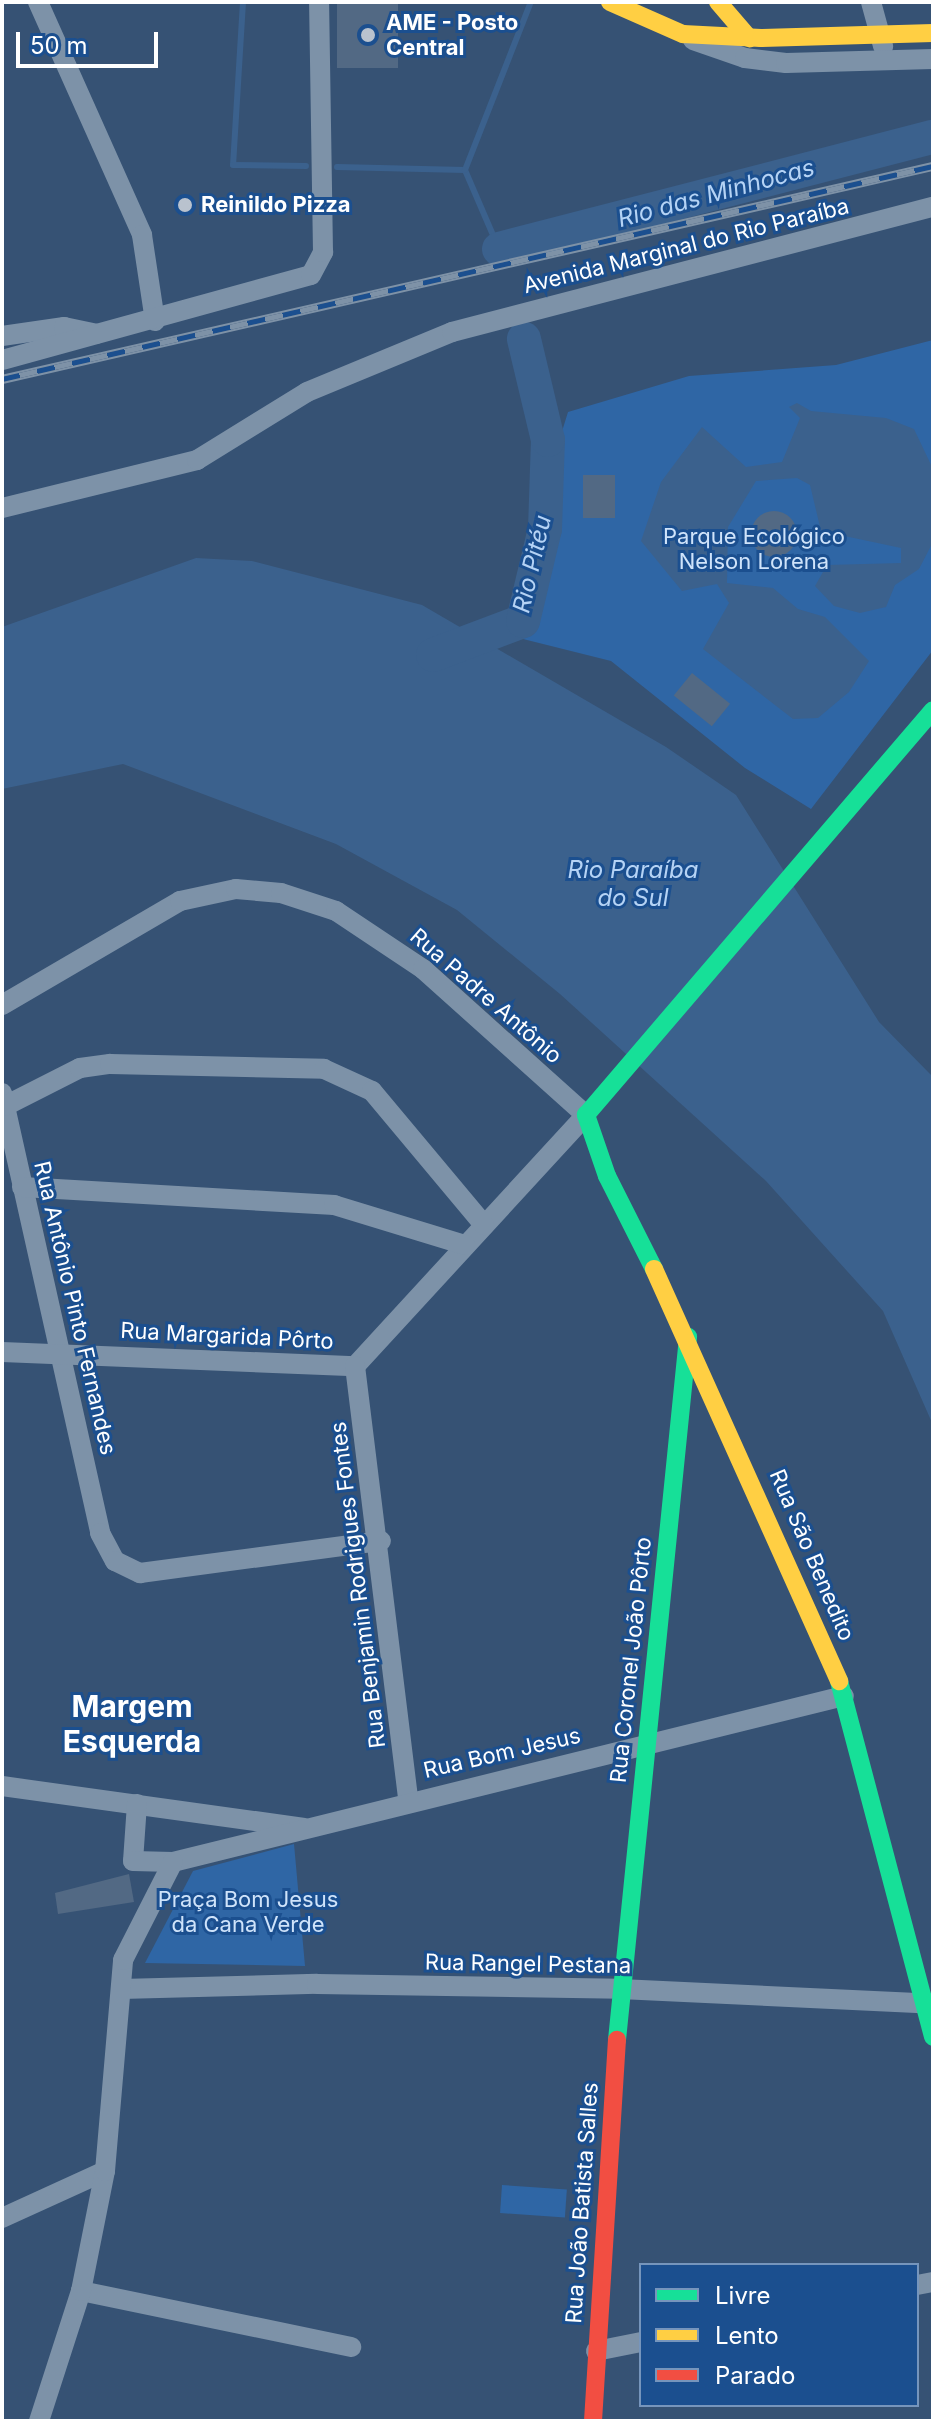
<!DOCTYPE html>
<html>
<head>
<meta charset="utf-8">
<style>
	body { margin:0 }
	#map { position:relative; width:935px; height:2423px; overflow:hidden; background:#365274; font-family:Inter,sans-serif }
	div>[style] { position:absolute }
	.green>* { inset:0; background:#2f66a5; transform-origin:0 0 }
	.water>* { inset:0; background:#3b618d }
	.stream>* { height:6px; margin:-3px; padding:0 3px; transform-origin:3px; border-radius:3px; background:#3b618d }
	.river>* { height:34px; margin:-17px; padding:0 17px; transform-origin:17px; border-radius:17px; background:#3b618d }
	.building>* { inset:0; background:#526984; transform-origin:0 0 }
	.round { border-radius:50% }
	.street>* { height:20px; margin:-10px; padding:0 10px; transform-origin:10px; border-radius:10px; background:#7d92a8 }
	.fast>* { height:18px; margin:-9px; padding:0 9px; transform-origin:9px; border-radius:9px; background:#16e098 }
	.slow>* { height:18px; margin:-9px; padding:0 9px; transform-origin:9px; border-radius:9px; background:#ffcf43 }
	.jam>* { height:18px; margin:-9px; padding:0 9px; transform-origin:9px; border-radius:9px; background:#f24e42 }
	.rail>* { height:9px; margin-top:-4.5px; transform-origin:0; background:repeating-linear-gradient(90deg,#1b4f8f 0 18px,#7e92a7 0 36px); box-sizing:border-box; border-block:2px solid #7e92a7 }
	.slow-bridge>* { height:18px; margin:-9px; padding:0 9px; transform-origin:9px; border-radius:9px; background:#ffcf43 }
	.dots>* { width:22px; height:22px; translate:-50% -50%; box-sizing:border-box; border:4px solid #1b4f8f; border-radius:50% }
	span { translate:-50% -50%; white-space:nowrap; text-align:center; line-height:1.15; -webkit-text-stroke:6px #1b4f8f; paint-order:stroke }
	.poi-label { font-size:22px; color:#fff; font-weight:700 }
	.left { translate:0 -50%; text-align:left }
	.street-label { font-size:22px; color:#fff }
	.park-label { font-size:22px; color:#cfe3fa }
	.water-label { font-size:24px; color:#b5d3f5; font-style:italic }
	.district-label { font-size:30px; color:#fff; font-weight:700 }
	.frame { position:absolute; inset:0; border:4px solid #fff; pointer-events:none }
	.legend { position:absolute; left:639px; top:2263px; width:280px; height:144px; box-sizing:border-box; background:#1b4f8f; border:2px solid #7695bc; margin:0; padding:10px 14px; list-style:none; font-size:24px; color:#fff }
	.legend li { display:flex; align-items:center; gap:16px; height:40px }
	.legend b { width:40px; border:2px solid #7695bc }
	.scale { position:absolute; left:16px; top:32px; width:142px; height:36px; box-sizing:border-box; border:4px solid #fff; border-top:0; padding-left:10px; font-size:24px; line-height:28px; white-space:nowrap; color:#fff; -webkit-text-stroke:6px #1b4f8f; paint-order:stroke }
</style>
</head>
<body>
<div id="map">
	<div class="green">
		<div style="clip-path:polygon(933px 340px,933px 650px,811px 809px,745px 768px,611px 661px,523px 639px,538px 509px,568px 412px,689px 376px,836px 365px)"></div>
		<div style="clip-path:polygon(294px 1844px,305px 1966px,145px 1963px,193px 1871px)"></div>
		<div style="left:502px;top:2185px;width:65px;height:28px;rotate:4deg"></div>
	</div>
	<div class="water">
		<div style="clip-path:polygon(797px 403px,811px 411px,886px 418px,914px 429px,933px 469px,933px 542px,919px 569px,895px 585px,886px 607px,860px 613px,834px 606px,815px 586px,827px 565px,901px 563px,901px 548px,821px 531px,810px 485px,797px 478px,756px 481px,728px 527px,727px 583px,773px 588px,798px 609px,825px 617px,869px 661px,849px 692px,818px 718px,793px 719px,703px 649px,729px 603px,717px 584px,682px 591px,641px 541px,661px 482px,702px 427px,746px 467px,782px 462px,800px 418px,789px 407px)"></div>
		<div style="clip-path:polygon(196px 558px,252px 561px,422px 605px,666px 747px,736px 795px,879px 1022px,933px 1077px,933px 1425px,883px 1311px,766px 1181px,560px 994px,457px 910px,336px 844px,123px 764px,2px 789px,2px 627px)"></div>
	</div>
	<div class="stream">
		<div style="left:243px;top:2px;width:163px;rotate:93.5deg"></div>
		<div style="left:233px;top:165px;width:73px;rotate:0.8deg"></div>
		<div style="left:337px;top:167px;width:128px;rotate:1.3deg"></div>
		<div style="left:499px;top:249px;width:86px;rotate:-113.3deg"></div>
		<div style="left:465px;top:170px;width:180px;rotate:-68.6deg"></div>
	</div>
	<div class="river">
		<div style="left:499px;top:249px;width:448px;rotate:-14.5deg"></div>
		<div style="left:433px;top:655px;width:96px;rotate:-20.7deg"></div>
		<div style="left:523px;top:621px;width:95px;rotate:-76.6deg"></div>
		<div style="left:545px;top:529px;width:89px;rotate:-88.1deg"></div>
		<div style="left:548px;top:440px;width:104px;rotate:-103.4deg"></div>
	</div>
	<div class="building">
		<div style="left:337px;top:2px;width:61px;height:66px"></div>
		<div style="left:583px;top:475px;width:32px;height:43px"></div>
		<div class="round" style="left:751px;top:511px;width:46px;height:46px"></div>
		<div style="left:692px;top:673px;width:49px;height:29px;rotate:39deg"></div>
		<div style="clip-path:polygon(129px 1874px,134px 1902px,58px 1914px,55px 1893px)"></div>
	</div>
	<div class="street">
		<div style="left:38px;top:2px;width:255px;rotate:65.9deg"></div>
		<div style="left:142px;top:235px;width:87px;rotate:81.4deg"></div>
		<div style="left:871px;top:2px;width:46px;rotate:74.7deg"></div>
		<div style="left:693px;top:40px;width:55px;rotate:19.1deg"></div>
		<div style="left:745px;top:58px;width:41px;rotate:7deg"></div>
		<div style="left:786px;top:63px;width:147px;rotate:-1.6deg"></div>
		<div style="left:2px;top:336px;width:63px;rotate:-8.3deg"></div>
		<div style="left:64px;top:327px;width:33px;rotate:12deg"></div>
		<div style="left:2px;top:360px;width:320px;rotate:-15.4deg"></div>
		<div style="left:311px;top:275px;width:26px;rotate:-62deg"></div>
		<div style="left:323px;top:252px;width:250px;rotate:-90.9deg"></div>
		<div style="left:2px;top:508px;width:201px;rotate:-13.8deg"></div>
		<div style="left:197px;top:460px;width:129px;rotate:-31.7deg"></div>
		<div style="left:307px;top:392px;width:157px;rotate:-22.5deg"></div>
		<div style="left:452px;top:332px;width:497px;rotate:-14.6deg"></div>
		<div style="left:2px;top:1005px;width:206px;rotate:-30.3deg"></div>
		<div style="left:180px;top:901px;width:57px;rotate:-12.1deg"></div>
		<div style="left:236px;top:889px;width:45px;rotate:5.1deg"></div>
		<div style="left:281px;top:893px;width:58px;rotate:18.1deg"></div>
		<div style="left:336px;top:911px;width:105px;rotate:33.7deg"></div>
		<div style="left:423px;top:969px;width:219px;rotate:41.9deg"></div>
		<div style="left:586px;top:1115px;width:341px;rotate:132.6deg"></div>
		<div style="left:2px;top:1093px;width:451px;rotate:77.4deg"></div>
		<div style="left:100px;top:1533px;width:32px;rotate:62deg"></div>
		<div style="left:115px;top:1561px;width:28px;rotate:26deg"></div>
		<div style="left:140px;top:1573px;width:243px;rotate:-7.6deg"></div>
		<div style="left:5px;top:1106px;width:84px;rotate:-26.9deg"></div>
		<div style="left:80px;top:1068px;width:30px;rotate:-8deg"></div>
		<div style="left:110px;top:1064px;width:214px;rotate:1.3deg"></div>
		<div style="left:324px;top:1069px;width:53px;rotate:24.6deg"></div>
		<div style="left:372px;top:1091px;width:175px;rotate:50.1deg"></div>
		<div style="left:22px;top:1187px;width:313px;rotate:3.3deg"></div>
		<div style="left:334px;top:1205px;width:137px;rotate:17deg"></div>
		<div style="left:2px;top:1352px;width:353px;rotate:2.3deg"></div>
		<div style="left:355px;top:1366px;width:436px;rotate:83deg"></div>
		<div style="left:2px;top:1786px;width:305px;rotate:7.9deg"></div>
		<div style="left:137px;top:1804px;width:57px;rotate:94deg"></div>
		<div style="left:133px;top:1861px;width:40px;rotate:1.4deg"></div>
		<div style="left:173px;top:1862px;width:691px;rotate:-13.9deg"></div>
		<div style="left:121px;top:1989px;width:196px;rotate:-1.5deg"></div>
		<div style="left:317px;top:1984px;width:303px;rotate:0.9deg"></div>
		<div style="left:620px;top:1989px;width:313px;rotate:2.7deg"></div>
		<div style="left:2px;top:2218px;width:113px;rotate:-24.5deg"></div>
		<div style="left:917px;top:2285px;width:16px;rotate:-11deg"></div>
		<div style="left:81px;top:2291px;width:276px;rotate:11.7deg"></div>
		<div style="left:596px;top:2351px;width:46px;rotate:-11.3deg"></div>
		<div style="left:39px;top:2421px;width:137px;rotate:-72.1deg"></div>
		<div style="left:81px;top:2291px;width:122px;rotate:-78.7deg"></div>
		<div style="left:105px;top:2171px;width:212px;rotate:-85.1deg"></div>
		<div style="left:123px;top:1960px;width:110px;rotate:-63deg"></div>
	</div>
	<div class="fast">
		<div style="left:654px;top:1269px;width:104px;rotate:-116.8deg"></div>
		<div style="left:607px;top:1176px;width:65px;rotate:-109deg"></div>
		<div style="left:586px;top:1115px;width:533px;rotate:-49.41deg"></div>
		<div style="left:839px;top:1681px;width:368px;rotate:75.2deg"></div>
		<div style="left:617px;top:2040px;width:707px;rotate:-84.23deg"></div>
	</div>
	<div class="slow">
		<div style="left:610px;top:2px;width:80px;rotate:23.7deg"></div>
		<div style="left:683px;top:34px;width:78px;rotate:2.9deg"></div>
		<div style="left:718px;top:2px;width:48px;rotate:49.3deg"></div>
		<div style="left:654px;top:1269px;width:452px;rotate:65.8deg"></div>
	</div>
	<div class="jam">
		<div style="left:593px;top:2421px;width:382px;rotate:-86.4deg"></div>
	</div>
	<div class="rail">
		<div style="left:2px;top:379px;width:955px;rotate:-12.89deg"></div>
	</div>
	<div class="slow-bridge">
		<div style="left:761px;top:38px;width:172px;rotate:-1.7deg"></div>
	</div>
	<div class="dots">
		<div style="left:368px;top:35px;background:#b9c2ce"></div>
		<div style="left:185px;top:205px;background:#b9c2ce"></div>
	</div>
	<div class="poi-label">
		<span class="left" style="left:386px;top:35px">AME - Posto<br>Central</span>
		<span class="left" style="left:201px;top:205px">Reinildo Pizza</span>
	</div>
	<div class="street-label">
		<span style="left:686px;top:246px;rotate:-14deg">Avenida Marginal do Rio Paraíba</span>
		<span style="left:486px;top:996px;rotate:41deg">Rua Padre Antônio</span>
		<span style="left:75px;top:1308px;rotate:77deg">Rua Antônio Pinto Fernandes</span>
		<span style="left:227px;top:1336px;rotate:3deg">Rua Margarida Pôrto</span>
		<span style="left:812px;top:1555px;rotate:67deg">Rua São Benedito</span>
		<span style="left:358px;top:1585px;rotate:-97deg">Rua Benjamin Rodrigues Fontes</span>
		<span style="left:631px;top:1660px;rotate:-84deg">Rua Coronel João Pôrto</span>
		<span style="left:502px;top:1753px;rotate:-13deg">Rua Bom Jesus</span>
		<span style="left:528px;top:1964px;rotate:1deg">Rua Rangel Pestana</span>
		<span style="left:582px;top:2203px;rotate:-86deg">Rua João Batista Salles</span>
	</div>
	<div class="park-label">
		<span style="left:754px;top:549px">Parque Ecológico<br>Nelson Lorena</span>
		<span style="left:248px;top:1912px">Praça Bom Jesus<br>da Cana Verde</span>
	</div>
	<div class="water-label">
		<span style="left:716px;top:193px;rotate:-15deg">Rio das Minhocas</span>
		<span style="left:532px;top:564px;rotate:-77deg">Rio Pitéu</span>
		<span style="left:633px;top:884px">Rio Paraíba<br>do Sul</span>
	</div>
	<div class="district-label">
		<span style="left:132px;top:1723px">Margem<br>Esquerda</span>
	</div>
	<div class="frame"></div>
	<ul class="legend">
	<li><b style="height:10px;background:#16e098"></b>Livre</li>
	<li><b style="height:10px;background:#ffcf43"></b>Lento</li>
	<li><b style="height:10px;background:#f24e42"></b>Parado</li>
	</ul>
	<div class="scale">50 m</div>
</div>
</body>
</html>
